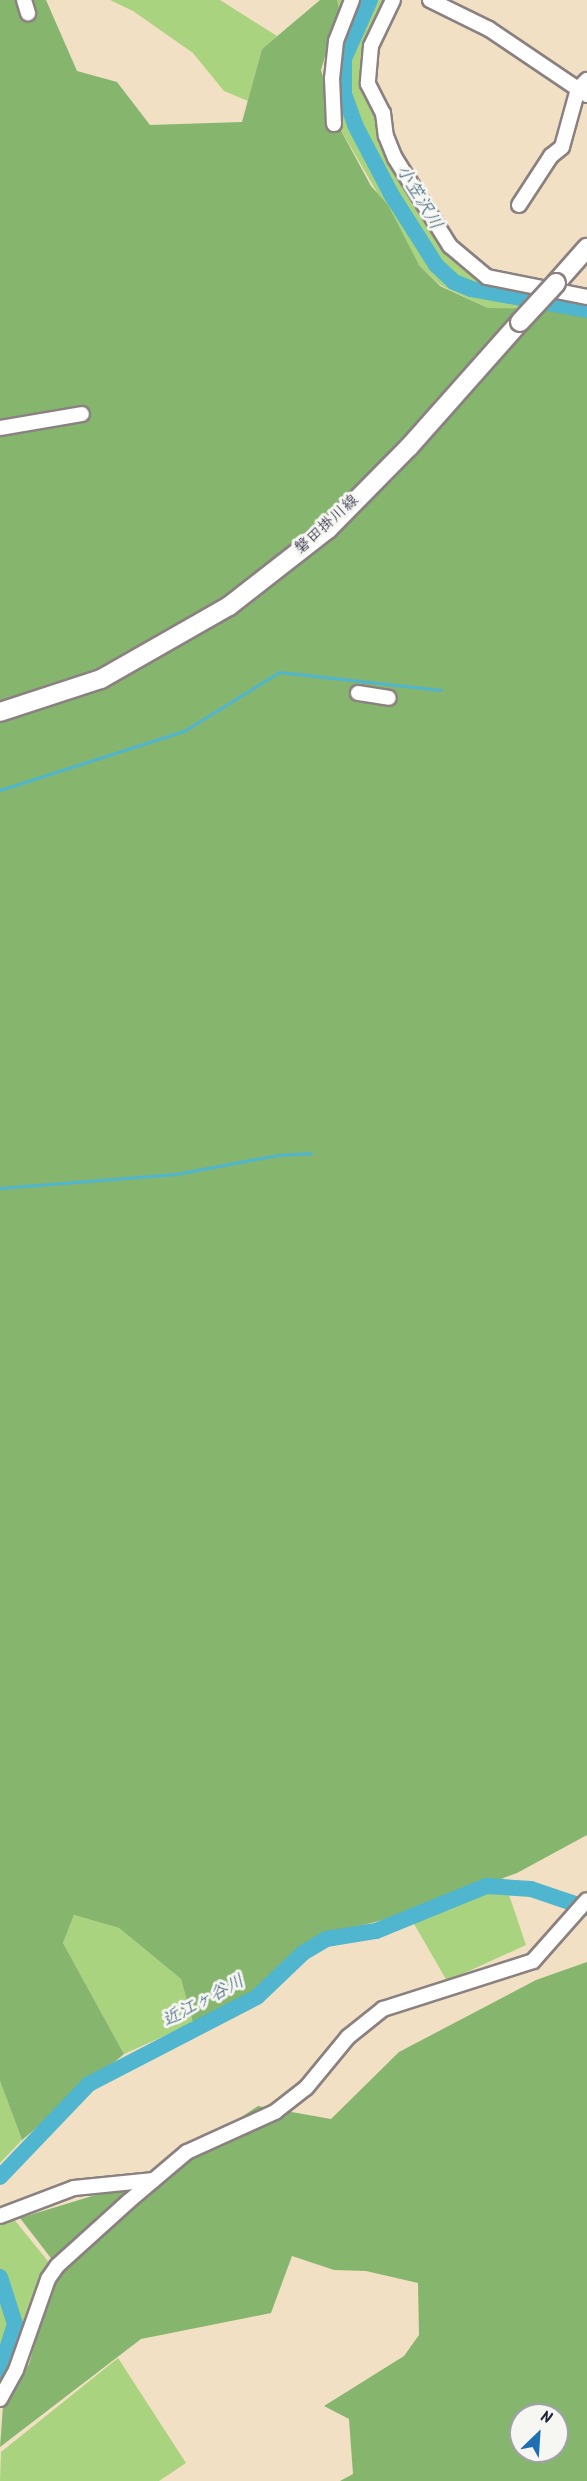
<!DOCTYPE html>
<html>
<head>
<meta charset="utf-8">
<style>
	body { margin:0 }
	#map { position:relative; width:587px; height:2481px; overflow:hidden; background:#f2e0c4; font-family:Kalam,"Klee One",sans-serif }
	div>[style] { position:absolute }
	.green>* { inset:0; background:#a9d37f }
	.forest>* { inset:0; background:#86b56e }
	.stream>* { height:3px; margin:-1.5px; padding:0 1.5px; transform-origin:1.5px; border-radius:1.5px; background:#50b5ce }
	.river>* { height:16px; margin:-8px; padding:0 8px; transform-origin:8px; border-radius:8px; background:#50b5ce }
	.roads { filter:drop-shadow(2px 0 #8a8180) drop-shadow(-2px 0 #8a8180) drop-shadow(0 2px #8a8180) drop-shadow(0 -2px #8a8180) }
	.minor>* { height:14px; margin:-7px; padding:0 7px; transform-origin:7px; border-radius:7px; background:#fff }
	.major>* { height:18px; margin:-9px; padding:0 9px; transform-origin:9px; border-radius:9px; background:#fff }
	.bridges { filter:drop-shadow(2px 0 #8a8180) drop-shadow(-2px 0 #8a8180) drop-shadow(0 2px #8a8180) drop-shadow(0 -2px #8a8180) }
	.major-bridge>* { height:18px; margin:-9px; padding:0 9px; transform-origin:9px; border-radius:9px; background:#fff }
	span { translate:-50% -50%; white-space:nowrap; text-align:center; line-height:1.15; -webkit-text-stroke:6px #f6f6f2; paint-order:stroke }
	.street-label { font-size:16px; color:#22223b }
	.water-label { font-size:18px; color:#345d76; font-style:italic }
	.north { position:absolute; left:509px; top:2403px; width:60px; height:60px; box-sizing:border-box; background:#f6f6f2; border:2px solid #a1a1a9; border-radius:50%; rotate:25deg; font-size:16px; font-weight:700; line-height:24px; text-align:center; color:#22223b }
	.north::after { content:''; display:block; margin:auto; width:21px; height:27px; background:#1f6fb2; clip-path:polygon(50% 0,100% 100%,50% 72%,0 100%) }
</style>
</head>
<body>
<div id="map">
	<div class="green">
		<div style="clip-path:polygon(110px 0,220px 0,277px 36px,262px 49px,248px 101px,224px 91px,193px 53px,133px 11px)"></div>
		<div style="clip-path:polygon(337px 0,384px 0,361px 54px,360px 89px,384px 122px,440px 248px,478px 280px,575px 301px,520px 309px,488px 308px,440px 285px,419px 265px,338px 125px)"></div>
		<div style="clip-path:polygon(503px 1877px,526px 1945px,447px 1981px,406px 1910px)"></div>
		<div style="clip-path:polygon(74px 1915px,119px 1928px,181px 1979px,193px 2023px,124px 2054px,63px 1943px)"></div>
		<div style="clip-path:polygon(0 2081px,22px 2140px,0 2163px)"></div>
		<div style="clip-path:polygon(13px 2218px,51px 2265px,0 2400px,0 2223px)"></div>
		<div style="clip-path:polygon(118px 2358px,186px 2463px,159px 2481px,0 2481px,1px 2452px)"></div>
	</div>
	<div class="forest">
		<div style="clip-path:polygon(0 0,46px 0,77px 71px,117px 82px,150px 125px,242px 122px,262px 49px,320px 0,337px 0,339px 10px,321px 70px,338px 125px,371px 186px,388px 205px,419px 265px,440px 286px,488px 308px,549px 309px,587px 302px,587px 1835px,517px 1873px,390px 1918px,312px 1939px,265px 1986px,239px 2003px,193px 2023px,181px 1979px,119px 1928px,74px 1915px,63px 1943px,124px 2054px,22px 2140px,0 2081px)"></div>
		<div style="clip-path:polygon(evenodd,587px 1962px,587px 2481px,340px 2481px,353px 2474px,349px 2419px,324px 2406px,404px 2356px,419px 2335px,418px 2283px,366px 2271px,334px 2270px,292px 2256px,271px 2313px,141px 2339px,0 2447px,3px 2406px,29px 2364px,57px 2266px,20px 2218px,151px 2178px,258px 2106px,331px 2119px,399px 2052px,536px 1980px,587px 1962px,521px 2415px,557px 2415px,557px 2451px,521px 2451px,521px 2415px)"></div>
	</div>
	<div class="stream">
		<div style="left:0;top:790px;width:193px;rotate:-17.8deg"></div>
		<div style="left:184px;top:731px;width:112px;rotate:-31.8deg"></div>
		<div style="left:279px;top:672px;width:163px;rotate:6.3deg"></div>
		<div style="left:0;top:1188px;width:177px;rotate:-4.5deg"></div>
		<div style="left:176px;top:1174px;width:104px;rotate:-10.6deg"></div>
		<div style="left:278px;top:1155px;width:33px;rotate:-3deg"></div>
	</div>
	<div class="river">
		<div style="left:370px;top:0;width:64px;rotate:113.8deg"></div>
		<div style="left:344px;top:59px;width:35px;rotate:90deg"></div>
		<div style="left:344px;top:94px;width:33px;rotate:70deg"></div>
		<div style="left:355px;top:125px;width:78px;rotate:62.4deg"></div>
		<div style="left:391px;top:194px;width:84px;rotate:57.6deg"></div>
		<div style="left:436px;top:265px;width:25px;rotate:43deg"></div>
		<div style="left:454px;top:282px;width:18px;rotate:22deg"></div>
		<div style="left:471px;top:289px;width:118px;rotate:10.3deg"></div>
		<div style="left:0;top:2177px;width:129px;rotate:-46.3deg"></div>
		<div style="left:89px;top:2084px;width:189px;rotate:-27.4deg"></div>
		<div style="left:257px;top:1997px;width:64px;rotate:-43.7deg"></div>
		<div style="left:303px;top:1953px;width:27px;rotate:-31deg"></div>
		<div style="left:326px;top:1939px;width:51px;rotate:-9.1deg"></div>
		<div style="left:376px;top:1931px;width:119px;rotate:-22.2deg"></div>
		<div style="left:486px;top:1886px;width:45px;rotate:3.8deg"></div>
		<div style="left:531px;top:1889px;width:59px;rotate:18.7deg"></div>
		<div style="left:0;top:2277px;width:49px;rotate:72.3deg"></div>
		<div style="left:15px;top:2324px;width:49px;rotate:107.7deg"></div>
	</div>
	<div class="roads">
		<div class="minor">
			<div style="left:24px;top:0;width:14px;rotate:73deg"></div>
			<div style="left:393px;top:0;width:51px;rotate:115.6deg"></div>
			<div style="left:371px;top:46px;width:38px;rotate:95deg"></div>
			<div style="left:368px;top:84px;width:33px;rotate:63deg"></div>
			<div style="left:383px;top:113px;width:23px;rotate:83deg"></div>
			<div style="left:386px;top:136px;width:24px;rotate:68deg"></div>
			<div style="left:395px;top:158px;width:104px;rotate:58deg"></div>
			<div style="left:450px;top:246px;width:48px;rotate:40deg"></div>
			<div style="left:487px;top:277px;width:102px;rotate:11.3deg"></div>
			<div style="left:430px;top:0;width:66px;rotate:26.2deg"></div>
			<div style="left:489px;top:29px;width:118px;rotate:34deg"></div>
			<div style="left:334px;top:124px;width:45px;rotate:-92.5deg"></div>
			<div style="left:332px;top:79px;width:38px;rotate:-84deg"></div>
			<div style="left:336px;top:41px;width:44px;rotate:-68.7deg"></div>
			<div style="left:519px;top:205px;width:59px;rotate:-56.9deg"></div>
			<div style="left:551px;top:156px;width:14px;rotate:-39deg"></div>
			<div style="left:562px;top:147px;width:60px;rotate:-74.6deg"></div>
			<div style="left:578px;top:89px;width:13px;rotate:-45deg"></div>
			<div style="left:0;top:428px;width:83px;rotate:-9.7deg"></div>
			<div style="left:358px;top:693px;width:31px;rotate:9deg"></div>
			<div style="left:0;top:2216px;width:79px;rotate:-20.7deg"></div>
			<div style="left:74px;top:2188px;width:80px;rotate:-5.7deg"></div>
			<div style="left:0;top:2399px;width:33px;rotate:-61deg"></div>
			<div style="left:16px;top:2370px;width:96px;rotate:-70.6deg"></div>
			<div style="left:48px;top:2279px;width:16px;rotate:-55deg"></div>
			<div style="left:57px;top:2266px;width:97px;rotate:-42.1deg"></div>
			<div style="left:129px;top:2201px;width:76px;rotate:-40.2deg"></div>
			<div style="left:187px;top:2152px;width:97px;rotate:-24.4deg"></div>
			<div style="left:275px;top:2112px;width:39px;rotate:-38deg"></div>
			<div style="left:306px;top:2088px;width:66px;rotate:-50.5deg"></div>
			<div style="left:348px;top:2037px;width:45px;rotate:-38.7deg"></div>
			<div style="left:383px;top:2009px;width:157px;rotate:-17.7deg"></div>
			<div style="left:533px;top:1961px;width:81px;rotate:-48.5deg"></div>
		</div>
		<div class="major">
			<div style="left:556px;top:283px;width:47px;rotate:-48.5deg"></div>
			<div style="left:0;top:712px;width:106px;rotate:-18.1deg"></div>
			<div style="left:101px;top:679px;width:147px;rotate:-29.7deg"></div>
			<div style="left:229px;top:606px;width:125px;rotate:-37.9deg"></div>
			<div style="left:328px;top:529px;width:115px;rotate:-45.4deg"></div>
			<div style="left:409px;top:447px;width:167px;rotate:-48.4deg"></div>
		</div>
	</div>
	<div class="bridges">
		<div class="major-bridge">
			<div style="left:520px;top:322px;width:53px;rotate:-47.3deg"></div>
		</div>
	</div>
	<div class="street-label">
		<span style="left:327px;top:525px;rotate:-42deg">磐田掛川線</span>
	</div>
	<div class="water-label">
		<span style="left:418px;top:198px;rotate:59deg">小笠沢川</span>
		<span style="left:204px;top:2002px;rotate:-28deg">近江ヶ谷川</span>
	</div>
	<div class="north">N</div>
</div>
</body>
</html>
